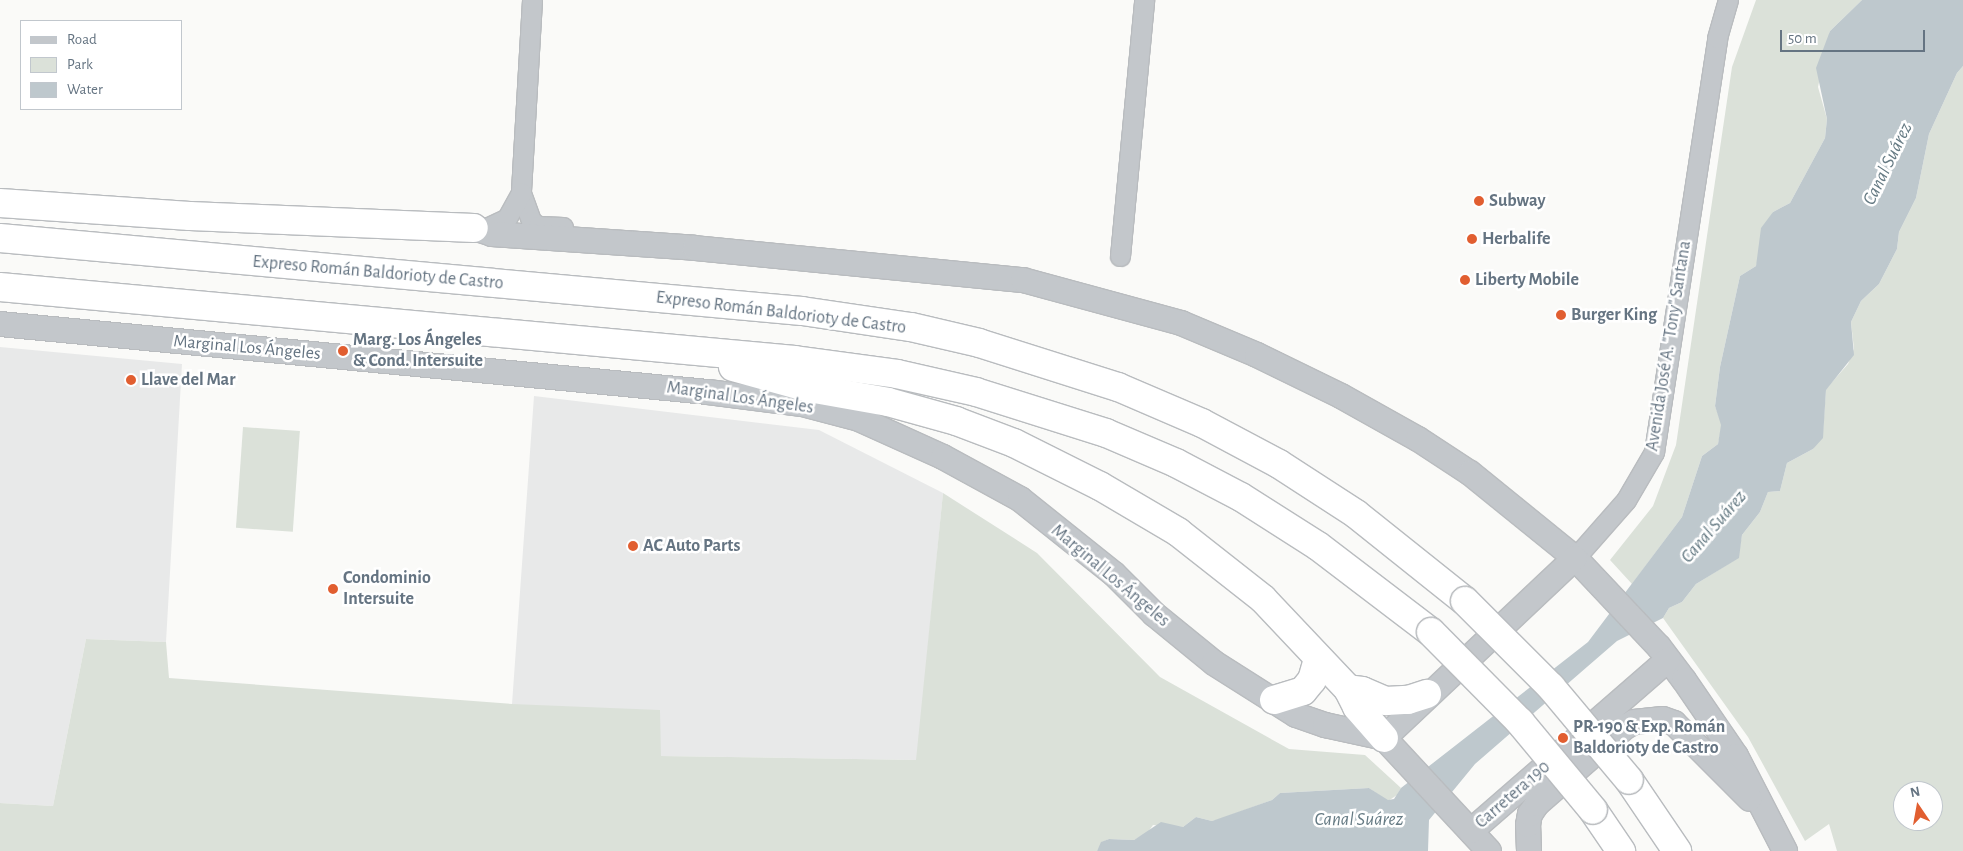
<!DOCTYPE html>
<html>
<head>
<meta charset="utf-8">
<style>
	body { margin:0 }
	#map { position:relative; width:1963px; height:851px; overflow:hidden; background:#fafaf8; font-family:"Alegreya Sans",sans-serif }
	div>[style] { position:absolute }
	.built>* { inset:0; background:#e8e9e9 }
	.green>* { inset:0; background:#dbe1d9; transform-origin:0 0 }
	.water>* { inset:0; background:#bec8cd }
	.roads { filter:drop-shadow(1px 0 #b9bcbf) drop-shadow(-1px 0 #b9bcbf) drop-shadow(0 1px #b9bcbf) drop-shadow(0 -1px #b9bcbf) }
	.minor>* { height:19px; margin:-9.5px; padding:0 9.5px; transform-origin:9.5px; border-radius:9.5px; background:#c3c7cb }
	.tertiary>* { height:24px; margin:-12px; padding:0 12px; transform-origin:12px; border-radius:12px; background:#c3c7cb }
	.motorway>* { height:28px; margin:-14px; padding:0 14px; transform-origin:14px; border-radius:14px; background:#fff }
	.bridges { filter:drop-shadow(1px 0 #b9bcbf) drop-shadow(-1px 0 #b9bcbf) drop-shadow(0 1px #b9bcbf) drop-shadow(0 -1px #b9bcbf) }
	.motorway-bridge>* { height:28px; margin:-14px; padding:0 14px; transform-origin:14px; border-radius:14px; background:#fff }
	.dots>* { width:14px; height:14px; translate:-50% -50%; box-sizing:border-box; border:2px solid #fff; border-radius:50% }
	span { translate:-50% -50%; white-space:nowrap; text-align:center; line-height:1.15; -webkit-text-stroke:5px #fff; paint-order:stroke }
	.poi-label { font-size:18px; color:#657482; font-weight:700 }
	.left { translate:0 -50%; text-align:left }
	.street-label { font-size:18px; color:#657482 }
	.water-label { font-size:19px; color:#657a83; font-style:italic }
	.legend { position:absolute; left:20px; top:20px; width:162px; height:90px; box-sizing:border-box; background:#fff; border:1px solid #c1c7cd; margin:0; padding:6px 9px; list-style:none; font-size:15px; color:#657482 }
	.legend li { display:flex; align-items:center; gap:10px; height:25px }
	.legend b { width:25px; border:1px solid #c1c7cd }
	.north { position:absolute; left:1893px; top:781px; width:50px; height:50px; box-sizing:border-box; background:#fff; border:1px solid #c1c7cd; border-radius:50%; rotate:348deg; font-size:14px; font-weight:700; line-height:20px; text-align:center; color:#657482 }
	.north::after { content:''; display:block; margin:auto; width:18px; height:22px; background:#e15e30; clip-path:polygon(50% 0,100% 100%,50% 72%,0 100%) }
	.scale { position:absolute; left:1780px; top:30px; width:145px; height:22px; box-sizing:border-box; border:2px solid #657482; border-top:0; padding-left:6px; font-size:15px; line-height:18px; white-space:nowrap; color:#657482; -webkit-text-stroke:4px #fff; paint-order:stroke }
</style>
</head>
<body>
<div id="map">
	<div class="built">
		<div style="clip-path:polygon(0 347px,182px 364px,166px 642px,86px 639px,53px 806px,0 803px)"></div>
		<div style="clip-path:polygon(534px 396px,819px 430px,943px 493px,917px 760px,661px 756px,512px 704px)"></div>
	</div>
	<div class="green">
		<div style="clip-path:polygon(1756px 0,1862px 0,1830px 31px,1818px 87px,1827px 119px,1825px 138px,1790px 203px,1773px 212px,1756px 266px,1740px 276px,1720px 367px,1715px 406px,1722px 425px,1718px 444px,1702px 456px,1682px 517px,1632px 584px,1610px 560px,1653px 506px,1676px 445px,1732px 67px)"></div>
		<div style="clip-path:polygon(evenodd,1963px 66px,1963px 851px,1837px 851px,1829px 824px,1805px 841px,1748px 737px,1663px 618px,1669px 608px,1682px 602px,1696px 584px,1738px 558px,1742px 535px,1760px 512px,1768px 492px,1780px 491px,1787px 463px,1813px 449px,1823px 431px,1826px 389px,1848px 364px,1854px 349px,1851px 322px,1861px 301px,1879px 284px,1897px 249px,1899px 232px,1916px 198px,1929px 134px,1957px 73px,1963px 66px,1903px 791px,1933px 791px,1933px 821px,1903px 821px,1903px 791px)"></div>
		<div style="left:243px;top:427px;width:57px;height:101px;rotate:4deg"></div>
		<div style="clip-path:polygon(943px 493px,1037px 553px,1160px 677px,1289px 749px,1365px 755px,1401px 788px,1397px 795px,1388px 801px,1369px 788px,1280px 793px,1272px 800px,1220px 819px,1212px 821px,1196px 817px,1183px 827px,1153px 825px,1148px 832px,1134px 840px,1109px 839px,1102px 842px,1097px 851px,0 851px,0 803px,53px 806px,86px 639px,166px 642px,169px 678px,512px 704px,660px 710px,661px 756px,916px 760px)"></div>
	</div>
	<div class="water">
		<div style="clip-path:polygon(1862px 0,1963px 0,1963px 66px,1957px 73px,1929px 134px,1916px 198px,1899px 232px,1897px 249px,1879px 284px,1861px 301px,1851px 322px,1854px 355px,1826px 390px,1823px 438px,1813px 449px,1787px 463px,1780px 491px,1768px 492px,1760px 512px,1742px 535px,1739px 558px,1696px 584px,1682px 602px,1669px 608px,1663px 618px,1617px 641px,1475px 764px,1429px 820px,1428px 851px,1097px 851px,1101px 842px,1109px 839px,1134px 840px,1161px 822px,1183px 827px,1196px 817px,1212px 821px,1272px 800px,1280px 793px,1369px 788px,1388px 800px,1394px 799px,1401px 788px,1588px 642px,1682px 517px,1702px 456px,1718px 444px,1721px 425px,1715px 406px,1720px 367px,1740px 276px,1756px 266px,1761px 228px,1773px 212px,1790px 203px,1825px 138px,1827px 119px,1816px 68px,1830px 31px)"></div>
	</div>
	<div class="roads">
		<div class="minor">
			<div style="left:532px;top:0;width:193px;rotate:93.3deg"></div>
			<div style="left:521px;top:193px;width:30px;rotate:70deg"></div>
			<div style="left:531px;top:221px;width:9px;rotate:36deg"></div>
			<div style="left:538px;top:226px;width:25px;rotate:2deg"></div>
			<div style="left:475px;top:228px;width:11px"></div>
			<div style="left:486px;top:228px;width:23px;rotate:-25deg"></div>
			<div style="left:507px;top:218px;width:29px;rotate:-61deg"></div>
			<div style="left:1120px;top:256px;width:257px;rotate:-84.6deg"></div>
			<div style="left:1575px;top:558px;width:77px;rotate:-48.7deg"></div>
			<div style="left:1626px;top:500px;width:56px;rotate:-59.7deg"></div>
			<div style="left:1654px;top:452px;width:419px;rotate:-81.3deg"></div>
			<div style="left:1717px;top:38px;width:40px;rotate:-74deg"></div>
		</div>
		<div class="tertiary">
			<div style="left:474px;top:228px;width:19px;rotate:18deg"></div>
			<div style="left:492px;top:234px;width:203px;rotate:3.9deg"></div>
			<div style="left:695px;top:248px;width:330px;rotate:5.6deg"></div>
			<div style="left:1023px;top:280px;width:164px;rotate:15.2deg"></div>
			<div style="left:1181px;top:323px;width:82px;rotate:22.8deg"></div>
			<div style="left:1257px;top:355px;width:93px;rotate:26deg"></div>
			<div style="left:1341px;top:396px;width:88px;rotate:29.2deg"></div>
			<div style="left:1418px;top:439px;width:62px;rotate:33.2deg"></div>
			<div style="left:1470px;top:473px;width:135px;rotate:39deg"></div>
			<div style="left:1575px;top:558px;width:122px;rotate:46.7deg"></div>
			<div style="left:1659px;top:647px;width:41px;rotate:52.9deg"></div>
			<div style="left:1684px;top:680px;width:92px;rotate:55.6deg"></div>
			<div style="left:1736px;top:756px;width:107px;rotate:62.7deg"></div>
			<div style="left:0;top:324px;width:711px;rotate:5.49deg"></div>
			<div style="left:708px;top:392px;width:95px;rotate:7.3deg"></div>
			<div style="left:802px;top:404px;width:59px;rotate:14.7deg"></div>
			<div style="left:859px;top:419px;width:92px;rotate:24.3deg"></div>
			<div style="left:943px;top:457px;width:88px;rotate:28.6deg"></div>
			<div style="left:1020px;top:499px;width:120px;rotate:38.6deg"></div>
			<div style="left:1114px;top:574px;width:57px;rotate:45deg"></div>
			<div style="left:1154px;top:614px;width:77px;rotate:39.2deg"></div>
			<div style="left:1214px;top:663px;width:97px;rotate:32.4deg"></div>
			<div style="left:1296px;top:715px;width:31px;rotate:19deg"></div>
			<div style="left:1325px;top:725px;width:60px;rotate:12.4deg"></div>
			<div style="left:1384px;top:738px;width:262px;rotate:-43.3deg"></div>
			<div style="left:1384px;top:738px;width:154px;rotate:47.1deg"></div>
			<div style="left:1471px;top:831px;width:261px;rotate:-41deg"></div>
			<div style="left:1529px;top:851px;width:26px;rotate:-92deg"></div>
			<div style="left:1528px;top:825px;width:11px;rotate:-80deg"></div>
			<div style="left:1530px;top:814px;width:12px;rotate:-55deg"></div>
			<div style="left:1537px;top:804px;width:117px;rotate:-41.2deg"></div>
			<div style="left:1625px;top:727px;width:10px;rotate:-29deg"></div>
			<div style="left:1634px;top:722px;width:29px;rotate:-6deg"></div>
			<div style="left:1663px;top:719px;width:12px;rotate:20deg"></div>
			<div style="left:1674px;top:723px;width:107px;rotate:45deg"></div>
		</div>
		<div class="motorway">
			<div style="left:0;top:203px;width:190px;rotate:3.9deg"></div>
			<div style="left:190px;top:216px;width:284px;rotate:2.4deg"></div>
			<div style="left:0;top:238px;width:805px;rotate:5.2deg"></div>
			<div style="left:802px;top:311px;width:110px;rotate:8.4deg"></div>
			<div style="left:911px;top:327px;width:70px;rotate:13.2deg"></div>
			<div style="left:979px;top:343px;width:146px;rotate:17.6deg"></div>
			<div style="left:1118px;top:387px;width:91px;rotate:23.2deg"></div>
			<div style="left:1202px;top:423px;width:87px;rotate:28deg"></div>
			<div style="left:1279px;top:464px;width:92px;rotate:33deg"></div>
			<div style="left:1356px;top:514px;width:139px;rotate:38.6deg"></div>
			<div style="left:0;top:287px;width:798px;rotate:5.25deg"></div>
			<div style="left:795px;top:360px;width:103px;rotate:7.8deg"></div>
			<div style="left:897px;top:374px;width:81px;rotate:12.8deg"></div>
			<div style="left:976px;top:392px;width:136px;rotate:17.5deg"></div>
			<div style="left:1106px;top:433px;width:76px;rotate:23.2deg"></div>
			<div style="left:1176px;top:463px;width:73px;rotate:27.6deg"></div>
			<div style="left:1241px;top:497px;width:91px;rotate:32.5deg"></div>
			<div style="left:1318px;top:546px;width:142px;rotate:37.3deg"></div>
			<div style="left:733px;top:367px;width:79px;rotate:15.4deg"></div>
			<div style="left:809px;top:388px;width:80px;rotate:10deg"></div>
			<div style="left:888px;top:402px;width:71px;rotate:15.6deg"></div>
			<div style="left:956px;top:421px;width:62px;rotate:20.8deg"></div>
			<div style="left:1014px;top:443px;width:96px;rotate:26.6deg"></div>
			<div style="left:1100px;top:486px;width:91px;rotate:30.5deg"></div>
			<div style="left:1178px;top:532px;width:108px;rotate:38.2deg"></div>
			<div style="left:1263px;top:599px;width:124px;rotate:46.6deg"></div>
			<div style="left:1348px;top:689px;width:20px;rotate:63deg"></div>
			<div style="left:1357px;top:707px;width:41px;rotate:48.9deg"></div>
			<div style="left:1348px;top:689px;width:14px;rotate:8deg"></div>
			<div style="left:1362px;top:691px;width:26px;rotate:23deg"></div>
			<div style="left:1386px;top:701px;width:22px;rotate:-3deg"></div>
			<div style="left:1408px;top:700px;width:20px;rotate:-18deg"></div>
			<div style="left:1274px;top:700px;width:30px;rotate:-17deg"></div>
			<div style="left:1303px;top:691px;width:14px;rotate:-51deg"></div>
			<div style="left:1312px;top:680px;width:22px;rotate:-74deg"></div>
			<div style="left:1629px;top:780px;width:86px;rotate:55.9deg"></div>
			<div style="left:1593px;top:810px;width:50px;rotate:55.7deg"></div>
		</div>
	</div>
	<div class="bridges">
		<div class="motorway-bridge">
			<div style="left:1465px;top:601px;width:122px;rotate:45deg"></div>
			<div style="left:1551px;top:687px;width:121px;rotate:50deg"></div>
			<div style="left:1431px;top:632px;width:127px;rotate:45.3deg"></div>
			<div style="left:1520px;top:722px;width:114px;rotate:50.3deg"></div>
		</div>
	</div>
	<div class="dots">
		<div style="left:1479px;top:201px;background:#e15e30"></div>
		<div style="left:1472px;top:239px;background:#e15e30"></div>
		<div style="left:1465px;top:280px;background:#e15e30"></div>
		<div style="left:1561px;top:315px;background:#e15e30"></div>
		<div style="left:343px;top:351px;background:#e15e30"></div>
		<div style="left:131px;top:380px;background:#e15e30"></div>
		<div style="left:633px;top:546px;background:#e15e30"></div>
		<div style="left:333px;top:589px;background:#e15e30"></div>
		<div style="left:1563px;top:738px;background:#e15e30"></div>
	</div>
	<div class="poi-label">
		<span class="left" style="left:1489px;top:201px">Subway</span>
		<span class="left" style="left:1482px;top:239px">Herbalife</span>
		<span class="left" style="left:1475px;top:280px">Liberty Mobile</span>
		<span class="left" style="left:1571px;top:315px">Burger King</span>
		<span class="left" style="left:353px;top:351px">Marg. Los Ángeles<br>&amp; Cond. Intersuite</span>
		<span class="left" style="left:141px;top:380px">Llave del Mar</span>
		<span class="left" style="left:643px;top:546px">AC Auto Parts</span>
		<span class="left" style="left:343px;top:589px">Condominio<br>Intersuite</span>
		<span class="left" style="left:1573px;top:738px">PR-190 &amp; Exp. Román<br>Baldorioty de Castro</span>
	</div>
	<div class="street-label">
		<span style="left:378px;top:273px;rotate:5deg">Expreso Román Baldorioty de Castro</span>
		<span style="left:781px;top:313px;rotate:7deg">Expreso Román Baldorioty de Castro</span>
		<span style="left:1669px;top:346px;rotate:-81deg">Avenida José A. "Tony" Santana</span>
		<span style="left:247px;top:348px;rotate:5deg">Marginal Los Ángeles</span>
		<span style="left:740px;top:398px;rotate:8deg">Marginal Los Ángeles</span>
		<span style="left:1110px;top:576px;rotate:40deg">Marginal Los Ángeles</span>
		<span style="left:1513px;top:795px;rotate:-41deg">Carretera 190</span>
	</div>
	<div class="water-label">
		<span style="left:1888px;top:164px;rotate:-64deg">Canal Suárez</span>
		<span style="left:1714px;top:527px;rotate:-49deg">Canal Suárez</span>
		<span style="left:1359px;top:820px">Canal Suárez</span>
	</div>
	<ul class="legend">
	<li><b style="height:6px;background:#c3c7cb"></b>Road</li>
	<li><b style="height:14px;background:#dbe1d9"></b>Park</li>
	<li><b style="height:14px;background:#bec8cd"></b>Water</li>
	</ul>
	<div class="north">N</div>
	<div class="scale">50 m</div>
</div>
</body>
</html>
